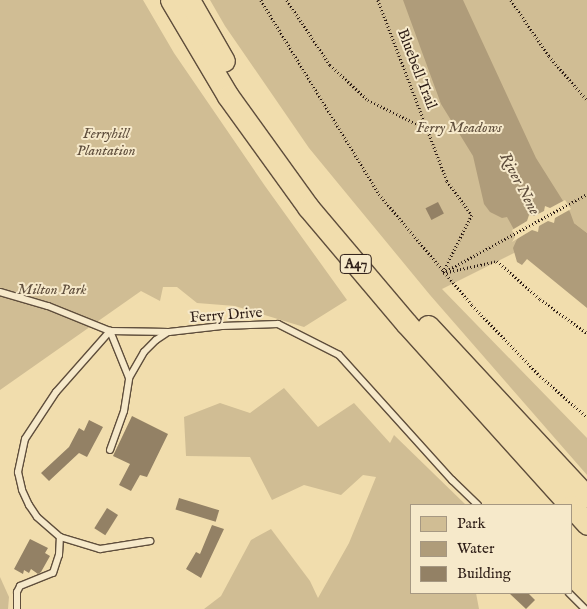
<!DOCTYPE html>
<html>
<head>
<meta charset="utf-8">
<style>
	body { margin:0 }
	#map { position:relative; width:587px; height:609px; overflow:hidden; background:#f1ddad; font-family:"IM FELL English",serif }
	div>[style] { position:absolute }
	.green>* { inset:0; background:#d0bd94 }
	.water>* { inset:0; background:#af9c7a }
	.pier>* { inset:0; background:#f1ddad }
	.building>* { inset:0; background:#938165; transform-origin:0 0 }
	.path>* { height:2.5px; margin-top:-1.25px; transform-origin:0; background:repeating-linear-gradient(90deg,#2e1e17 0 1px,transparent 0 3.5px) }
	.roads { filter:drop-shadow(1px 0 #5f4e3c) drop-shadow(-1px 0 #5f4e3c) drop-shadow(0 1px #5f4e3c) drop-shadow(0 -1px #5f4e3c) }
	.service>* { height:6px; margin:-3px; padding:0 3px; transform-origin:3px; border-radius:3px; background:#f6e9ca }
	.trunk>* { height:21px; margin:-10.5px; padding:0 10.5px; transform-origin:10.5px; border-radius:10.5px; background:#f1ddad }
	span { translate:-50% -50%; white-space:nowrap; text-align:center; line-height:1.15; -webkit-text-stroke:4px #f6e9ca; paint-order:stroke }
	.shield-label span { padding:1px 4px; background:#f6e9ca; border:1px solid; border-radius:4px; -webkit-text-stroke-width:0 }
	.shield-label { font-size:14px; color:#2e1e17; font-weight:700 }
	.street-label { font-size:15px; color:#2e1e17 }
	.park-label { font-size:15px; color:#5f4e3c; font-style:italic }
	.water-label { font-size:16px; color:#5b4a3a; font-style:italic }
	.legend { position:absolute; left:410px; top:504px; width:162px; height:90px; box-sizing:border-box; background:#f6e9ca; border:1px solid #a69882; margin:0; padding:6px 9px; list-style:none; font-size:15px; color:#2e1e17 }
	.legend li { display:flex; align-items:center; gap:10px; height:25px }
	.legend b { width:25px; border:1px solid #a69882 }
</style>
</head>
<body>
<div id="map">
	<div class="green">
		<div style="clip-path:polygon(0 0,143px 0,174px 53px,265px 186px,347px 300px,304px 327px,235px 306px,197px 303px,177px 287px,163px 287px,160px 301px,141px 291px,0 390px)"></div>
		<div style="clip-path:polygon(210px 0,587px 0,587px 233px,574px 223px,442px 289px,587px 438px,587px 475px,430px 295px,309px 148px,225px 26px)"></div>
		<div style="clip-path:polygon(284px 388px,318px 427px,354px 403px,390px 443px,394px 435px,466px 505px,411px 505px,411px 593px,476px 593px,479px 609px,204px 609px,221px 596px,251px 540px,271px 529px,310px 581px,318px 598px,349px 543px,376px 477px,363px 475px,341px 495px,304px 485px,272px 500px,250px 457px,186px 456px,184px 417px,220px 403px,250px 413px)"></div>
		<div style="clip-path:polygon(0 577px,9px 597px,8px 609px,0 609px)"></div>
	</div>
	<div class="water">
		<div style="clip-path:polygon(403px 0,463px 0,536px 158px,570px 212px,574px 223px,587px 233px,587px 308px,527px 259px,522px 265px,517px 262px,513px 248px,518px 237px,507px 217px,502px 218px,490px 212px,484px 204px,473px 156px,441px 104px)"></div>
	</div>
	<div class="pier">
		<div style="clip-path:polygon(565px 200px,571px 209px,555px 218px,554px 223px,548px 221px,539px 226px,538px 232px,532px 230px,512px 242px,515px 237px,512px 230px,527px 221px,529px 215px,534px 216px,544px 211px,545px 206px,550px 208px)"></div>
	</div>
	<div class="building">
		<div style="left:438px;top:202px;width:13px;height:14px;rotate:63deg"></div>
		<div style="clip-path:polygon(132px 416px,168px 434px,147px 477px,140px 475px,131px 491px,119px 485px,130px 464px,113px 456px)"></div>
		<div style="clip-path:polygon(89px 420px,103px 427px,87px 457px,79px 453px,49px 481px,41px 473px,69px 447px,79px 428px,84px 431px)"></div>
		<div style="left:179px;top:498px;width:42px;height:12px;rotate:17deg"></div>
		<div style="left:107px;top:508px;width:13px;height:24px;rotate:32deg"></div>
		<div style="clip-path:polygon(212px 525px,224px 529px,201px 578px,186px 569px,196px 552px,200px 554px)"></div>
		<div style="clip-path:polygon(30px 539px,48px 548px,45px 553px,50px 556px,41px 572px,38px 574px,31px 569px,29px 573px,24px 570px,23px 574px,14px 569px)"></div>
		<div style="clip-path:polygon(509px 593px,528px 593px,535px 600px,526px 609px)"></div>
	</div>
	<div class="path">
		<div style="left:261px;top:0;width:227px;rotate:58.7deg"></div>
		<div style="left:379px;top:194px;width:145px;rotate:50deg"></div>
		<div style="left:472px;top:305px;width:98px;rotate:46.2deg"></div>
		<div style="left:540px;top:376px;width:62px;rotate:41.1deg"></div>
		<div style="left:287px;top:0;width:78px;rotate:56.5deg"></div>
		<div style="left:330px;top:65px;width:52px;rotate:42.6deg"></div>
		<div style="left:368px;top:100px;width:66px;rotate:26.2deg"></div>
		<div style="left:378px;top:0;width:194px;rotate:69.1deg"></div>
		<div style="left:447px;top:181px;width:42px;rotate:53.7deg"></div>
		<div style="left:472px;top:215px;width:65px;rotate:116.6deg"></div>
		<div style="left:511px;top:0;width:68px;rotate:55.8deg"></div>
		<div style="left:549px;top:56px;width:58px;rotate:49.2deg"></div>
		<div style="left:446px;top:271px;width:161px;rotate:-28.6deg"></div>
		<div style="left:443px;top:273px;width:55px;rotate:-12.5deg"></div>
		<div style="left:497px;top:261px;width:57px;rotate:41.5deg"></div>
		<div style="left:540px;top:299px;width:58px;rotate:35.9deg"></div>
	</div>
	<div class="roads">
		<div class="service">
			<div style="left:0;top:292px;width:50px;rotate:16.3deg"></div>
			<div style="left:48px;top:306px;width:67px;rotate:22deg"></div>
			<div style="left:110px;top:331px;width:59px;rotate:1deg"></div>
			<div style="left:169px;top:332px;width:53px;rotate:-6.5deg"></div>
			<div style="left:222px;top:326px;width:56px;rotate:-2deg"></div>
			<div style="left:278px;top:324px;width:68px;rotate:26.9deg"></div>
			<div style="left:339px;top:355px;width:169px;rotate:47.9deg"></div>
			<div style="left:452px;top:480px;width:36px;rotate:44deg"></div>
			<div style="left:129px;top:378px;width:51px;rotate:-112deg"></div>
			<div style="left:110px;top:331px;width:81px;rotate:131.5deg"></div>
			<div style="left:56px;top:392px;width:56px;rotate:123.4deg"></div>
			<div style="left:25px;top:439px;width:34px;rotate:102deg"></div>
			<div style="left:18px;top:472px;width:18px;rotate:77deg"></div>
			<div style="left:22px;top:490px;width:17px;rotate:65deg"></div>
			<div style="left:29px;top:505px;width:14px;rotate:56deg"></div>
			<div style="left:37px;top:517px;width:30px;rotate:41deg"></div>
			<div style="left:60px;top:537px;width:42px;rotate:16.7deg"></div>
			<div style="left:100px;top:549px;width:51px;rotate:-9.1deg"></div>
			<div style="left:110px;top:450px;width:41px;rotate:-70.3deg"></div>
			<div style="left:124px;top:411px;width:33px;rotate:-81deg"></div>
			<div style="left:129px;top:378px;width:30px;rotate:-60deg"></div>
			<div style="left:144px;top:352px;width:17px;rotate:-45deg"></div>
			<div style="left:156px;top:340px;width:14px;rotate:-34deg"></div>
			<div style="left:569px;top:593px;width:23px;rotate:45deg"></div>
			<div style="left:17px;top:609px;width:17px;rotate:-90deg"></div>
			<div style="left:17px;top:592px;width:7px;rotate:-63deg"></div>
			<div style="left:20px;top:586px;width:35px;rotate:-22deg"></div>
			<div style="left:53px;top:573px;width:19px;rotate:-72deg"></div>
			<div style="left:59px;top:555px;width:18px;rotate:-87deg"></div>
		</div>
		<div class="trunk">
			<div style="left:171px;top:0;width:112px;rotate:59.3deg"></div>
			<div style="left:228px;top:96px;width:137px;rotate:54.2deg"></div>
			<div style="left:308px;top:207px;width:152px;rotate:49.8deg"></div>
			<div style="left:406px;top:323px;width:245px;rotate:48deg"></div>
			<div style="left:189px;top:0;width:70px;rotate:60.2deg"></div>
			<div style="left:428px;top:326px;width:233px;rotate:47.1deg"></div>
			<div style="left:571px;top:506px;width:24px;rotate:48deg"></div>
		</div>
	</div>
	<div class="shield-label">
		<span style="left:356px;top:264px">A47</span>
	</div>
	<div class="street-label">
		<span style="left:417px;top:69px;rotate:69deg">Bluebell Trail</span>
		<span style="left:226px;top:315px;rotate:-4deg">Ferry Drive</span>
	</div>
	<div class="park-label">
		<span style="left:459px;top:128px">Ferry Meadows</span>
		<span style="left:106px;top:142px">Ferryhill<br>Plantation</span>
		<span style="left:52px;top:290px">Milton Park</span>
	</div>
	<div class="water-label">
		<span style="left:519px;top:184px;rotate:62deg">River Nene</span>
	</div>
	<ul class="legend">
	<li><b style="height:14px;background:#d0bd94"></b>Park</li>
	<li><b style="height:14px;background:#af9c7a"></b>Water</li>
	<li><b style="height:14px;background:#938165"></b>Building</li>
	</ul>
</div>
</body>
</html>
